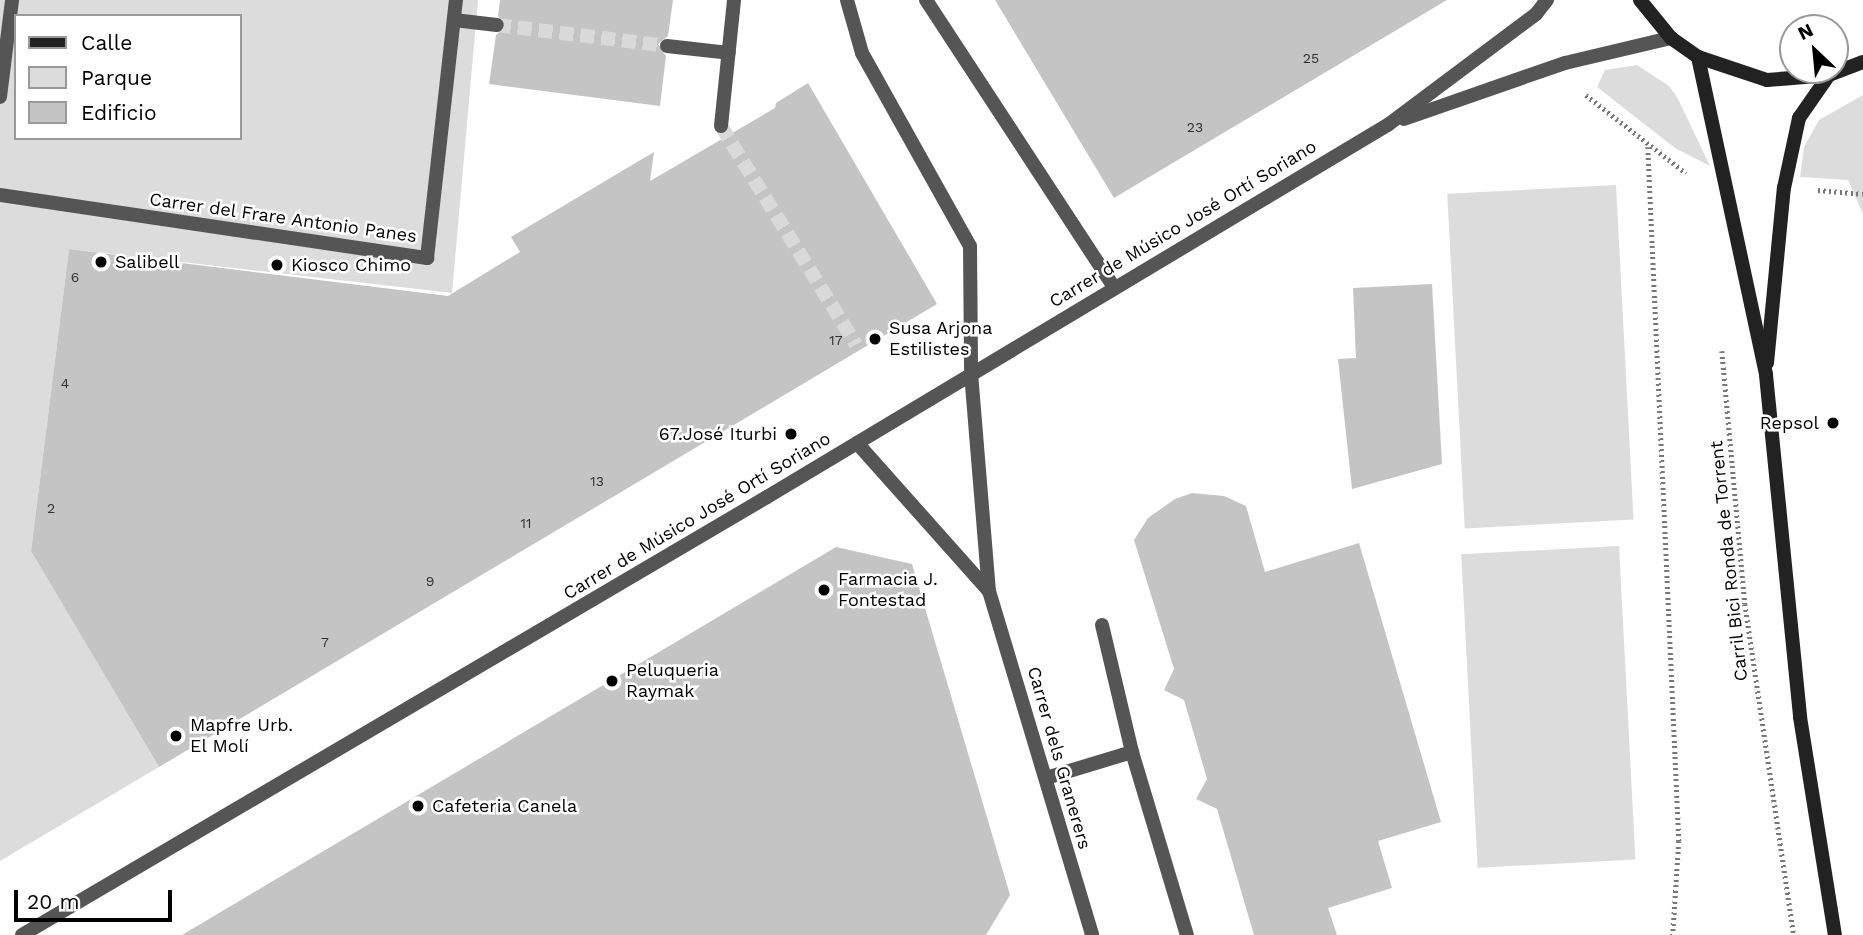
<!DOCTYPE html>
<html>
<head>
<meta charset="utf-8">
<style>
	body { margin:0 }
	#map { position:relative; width:1863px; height:935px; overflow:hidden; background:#fff; font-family:"Work Sans",sans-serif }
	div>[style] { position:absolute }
	.green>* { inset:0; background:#dcdcdc; transform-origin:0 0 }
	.building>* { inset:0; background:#c4c4c4 }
	.street-tunnel>* { height:14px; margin-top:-7px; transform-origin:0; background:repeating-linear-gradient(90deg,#d9d9d9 0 14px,transparent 0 21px) }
	.path>* { height:4.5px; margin-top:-2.25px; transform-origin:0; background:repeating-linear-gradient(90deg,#777 0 2px,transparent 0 5.5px) }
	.lane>* { height:14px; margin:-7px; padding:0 7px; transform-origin:7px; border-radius:7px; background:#555 }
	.street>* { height:14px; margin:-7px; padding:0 7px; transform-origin:7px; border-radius:7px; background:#555 }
	.secondary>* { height:14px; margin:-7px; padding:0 7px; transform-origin:7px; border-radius:7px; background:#222 }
	.dots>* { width:19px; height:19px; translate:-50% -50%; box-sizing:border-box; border:4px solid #fff; border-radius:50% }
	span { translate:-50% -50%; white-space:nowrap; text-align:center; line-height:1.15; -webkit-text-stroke:5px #fff; paint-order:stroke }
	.number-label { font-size:14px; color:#313131 }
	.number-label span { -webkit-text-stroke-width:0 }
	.street-label { font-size:18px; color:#000 }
	.poi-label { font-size:18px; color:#000 }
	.left { translate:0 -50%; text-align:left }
	.right { translate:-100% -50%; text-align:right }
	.legend { position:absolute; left:14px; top:14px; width:228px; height:126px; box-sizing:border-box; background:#fff; border:2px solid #999; margin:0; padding:9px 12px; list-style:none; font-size:21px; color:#000 }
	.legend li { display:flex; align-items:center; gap:14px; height:35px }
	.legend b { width:35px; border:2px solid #999 }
	.north { position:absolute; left:1779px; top:14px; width:70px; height:70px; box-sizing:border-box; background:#fff; border:2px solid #999; border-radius:50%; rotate:334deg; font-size:19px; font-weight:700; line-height:28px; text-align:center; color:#000 }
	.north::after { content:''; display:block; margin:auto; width:24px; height:32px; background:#000; clip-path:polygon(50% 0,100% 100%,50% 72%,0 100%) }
	.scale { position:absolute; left:14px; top:890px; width:158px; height:32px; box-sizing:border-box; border:4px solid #000; border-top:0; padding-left:9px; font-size:21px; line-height:24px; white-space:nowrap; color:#000; -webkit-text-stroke:5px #fff; paint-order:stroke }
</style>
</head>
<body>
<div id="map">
	<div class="green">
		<div style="clip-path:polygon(evenodd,0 0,478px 0,452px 293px,69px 249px,31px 551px,159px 767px,0 861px,0 0,16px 16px,240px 16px,240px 138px,16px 138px,16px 16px)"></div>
		<div style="clip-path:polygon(1637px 65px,1669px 86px,1677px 97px,1710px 166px,1675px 148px,1597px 87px,1605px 70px)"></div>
		<div style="clip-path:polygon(1863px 95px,1863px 214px,1848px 180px,1800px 177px,1804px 147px,1819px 120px)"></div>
		<div style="left:1616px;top:185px;width:335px;height:169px;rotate:87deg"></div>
		<div style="left:1619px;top:546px;width:314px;height:158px;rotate:87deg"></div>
	</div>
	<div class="building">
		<div style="clip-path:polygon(500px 0,673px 0,668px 36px,658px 44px,666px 56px,660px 106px,489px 84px,496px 35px,506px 27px,498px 16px)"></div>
		<div style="clip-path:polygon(995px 0,1447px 0,1114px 198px)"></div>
		<div style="clip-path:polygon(808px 83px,937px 304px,159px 767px,31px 551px,69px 249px,448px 296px,520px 252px,511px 237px,654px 152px,650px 181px,775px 108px,776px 103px)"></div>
		<div style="clip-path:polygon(1432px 284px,1442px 464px,1352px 489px,1338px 359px,1356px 358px,1353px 288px)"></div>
		<div style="clip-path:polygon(1192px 493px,1224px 496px,1246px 506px,1265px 572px,1359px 543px,1441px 822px,1378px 841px,1392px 888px,1328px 908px,1337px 935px,1254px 935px,1217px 809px,1196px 799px,1207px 779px,1184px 700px,1164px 690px,1174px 669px,1134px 540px,1148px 518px,1175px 499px)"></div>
		<div style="clip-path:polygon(836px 547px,912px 564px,1010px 895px,986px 935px,182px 935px)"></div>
	</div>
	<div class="street-tunnel">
		<div style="left:497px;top:25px;width:171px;rotate:7deg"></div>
		<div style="left:721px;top:126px;width:257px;rotate:58.3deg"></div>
	</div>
	<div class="path">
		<div style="left:1586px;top:95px;width:127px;rotate:38deg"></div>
		<div style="left:1648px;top:147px;width:695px;rotate:87.44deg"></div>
		<div style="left:1679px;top:841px;width:94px;rotate:93.7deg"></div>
		<div style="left:1818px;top:190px;width:45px;rotate:5.1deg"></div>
		<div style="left:1722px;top:351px;width:254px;rotate:84.8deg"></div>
		<div style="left:1745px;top:604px;width:335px;rotate:81.6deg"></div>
	</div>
	<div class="lane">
		<div style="left:847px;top:0;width:55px;rotate:74.2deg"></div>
		<div style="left:862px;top:53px;width:221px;rotate:60.8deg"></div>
		<div style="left:970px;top:246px;width:127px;rotate:89.5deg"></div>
		<div style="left:926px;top:0;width:343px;rotate:56.8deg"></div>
		<div style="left:1102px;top:625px;width:130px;rotate:76.7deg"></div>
		<div style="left:1132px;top:752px;width:191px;rotate:73.3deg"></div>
		<div style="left:1046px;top:778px;width:90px;rotate:-16.8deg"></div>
	</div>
	<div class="street">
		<div style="left:454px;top:20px;width:43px;rotate:6.6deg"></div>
		<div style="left:667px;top:46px;width:62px;rotate:6.4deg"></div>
		<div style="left:0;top:97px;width:98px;rotate:-82.9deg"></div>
		<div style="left:1404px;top:119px;width:170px;rotate:-19.2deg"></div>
		<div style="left:1565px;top:63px;width:109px;rotate:-13.3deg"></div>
		<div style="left:721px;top:126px;width:127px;rotate:-84.1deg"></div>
		<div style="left:0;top:195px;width:432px;rotate:8.4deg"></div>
		<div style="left:427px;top:258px;width:260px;rotate:-83.6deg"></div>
		<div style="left:971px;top:373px;width:219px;rotate:85.3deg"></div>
		<div style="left:989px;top:591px;width:359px;rotate:73.3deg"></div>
		<div style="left:857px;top:443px;width:198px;rotate:48.3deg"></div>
		<div style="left:22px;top:935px;width:864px;rotate:-30.45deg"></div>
		<div style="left:767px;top:497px;width:725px;rotate:-30.95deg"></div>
		<div style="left:1389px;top:124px;width:184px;rotate:-36.8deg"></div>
		<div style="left:1536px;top:14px;width:18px;rotate:-52deg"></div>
	</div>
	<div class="secondary">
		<div style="left:1640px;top:0;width:49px;rotate:50.8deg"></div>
		<div style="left:1671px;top:38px;width:33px;rotate:35deg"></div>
		<div style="left:1698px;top:57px;width:73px;rotate:18.4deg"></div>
		<div style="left:1767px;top:80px;width:62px;rotate:-4.6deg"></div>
		<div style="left:1829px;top:75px;width:36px;rotate:-21deg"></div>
		<div style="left:1698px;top:57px;width:325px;rotate:77.9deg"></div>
		<div style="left:1766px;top:375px;width:344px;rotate:84.3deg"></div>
		<div style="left:1800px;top:717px;width:221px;rotate:80.9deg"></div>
		<div style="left:1767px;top:363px;width:176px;rotate:-84.5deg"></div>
		<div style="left:1784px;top:188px;width:72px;rotate:-77.9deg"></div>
		<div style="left:1799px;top:118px;width:52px;rotate:-55.1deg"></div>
	</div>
	<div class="dots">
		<div style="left:101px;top:262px;background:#000"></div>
		<div style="left:277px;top:265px;background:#000"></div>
		<div style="left:875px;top:339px;background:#000"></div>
		<div style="left:1833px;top:423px;background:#000"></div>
		<div style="left:791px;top:434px;background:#000"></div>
		<div style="left:824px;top:590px;background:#000"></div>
		<div style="left:612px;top:681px;background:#000"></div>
		<div style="left:176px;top:736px;background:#000"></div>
		<div style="left:418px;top:806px;background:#000"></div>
	</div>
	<div class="number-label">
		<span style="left:1311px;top:58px">25</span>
		<span style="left:1195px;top:127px">23</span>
		<span style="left:75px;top:277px">6</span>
		<span style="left:836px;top:340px">17</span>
		<span style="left:65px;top:383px">4</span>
		<span style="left:597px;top:481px">13</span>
		<span style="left:51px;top:508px">2</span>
		<span style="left:526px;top:523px">11</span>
		<span style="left:430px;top:581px">9</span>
		<span style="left:325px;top:642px">7</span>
	</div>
	<div class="street-label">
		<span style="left:283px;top:218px;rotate:8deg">Carrer del Frare Antonio Panes</span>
		<span style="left:1183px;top:224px;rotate:-31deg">Carrer de Músico José Ortí Soriano</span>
		<span style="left:697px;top:516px;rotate:-31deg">Carrer de Músico José Ortí Soriano</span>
		<span style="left:1729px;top:561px;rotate:-96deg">Carril Bici Ronda de Torrent</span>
		<span style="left:1059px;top:758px;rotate:74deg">Carrer dels Granerers</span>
	</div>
	<div class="poi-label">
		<span class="left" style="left:115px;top:262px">Salibell</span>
		<span class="left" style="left:291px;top:265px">Kiosco Chimo</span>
		<span class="left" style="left:889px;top:339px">Susa Arjona<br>Estilistes</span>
		<span class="right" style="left:1819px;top:423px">Repsol</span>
		<span class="right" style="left:777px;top:434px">67.José Iturbi</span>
		<span class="left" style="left:838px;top:590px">Farmacia J.<br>Fontestad</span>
		<span class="left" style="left:626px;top:681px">Peluqueria<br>Raymak</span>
		<span class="left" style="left:190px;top:736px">Mapfre Urb.<br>El Molí</span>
		<span class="left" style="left:432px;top:806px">Cafeteria Canela</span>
	</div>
	<ul class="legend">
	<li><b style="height:9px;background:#222"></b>Calle</li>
	<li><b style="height:19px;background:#dcdcdc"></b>Parque</li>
	<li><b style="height:19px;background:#c4c4c4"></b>Edificio</li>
	</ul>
	<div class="north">N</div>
	<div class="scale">20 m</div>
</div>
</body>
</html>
